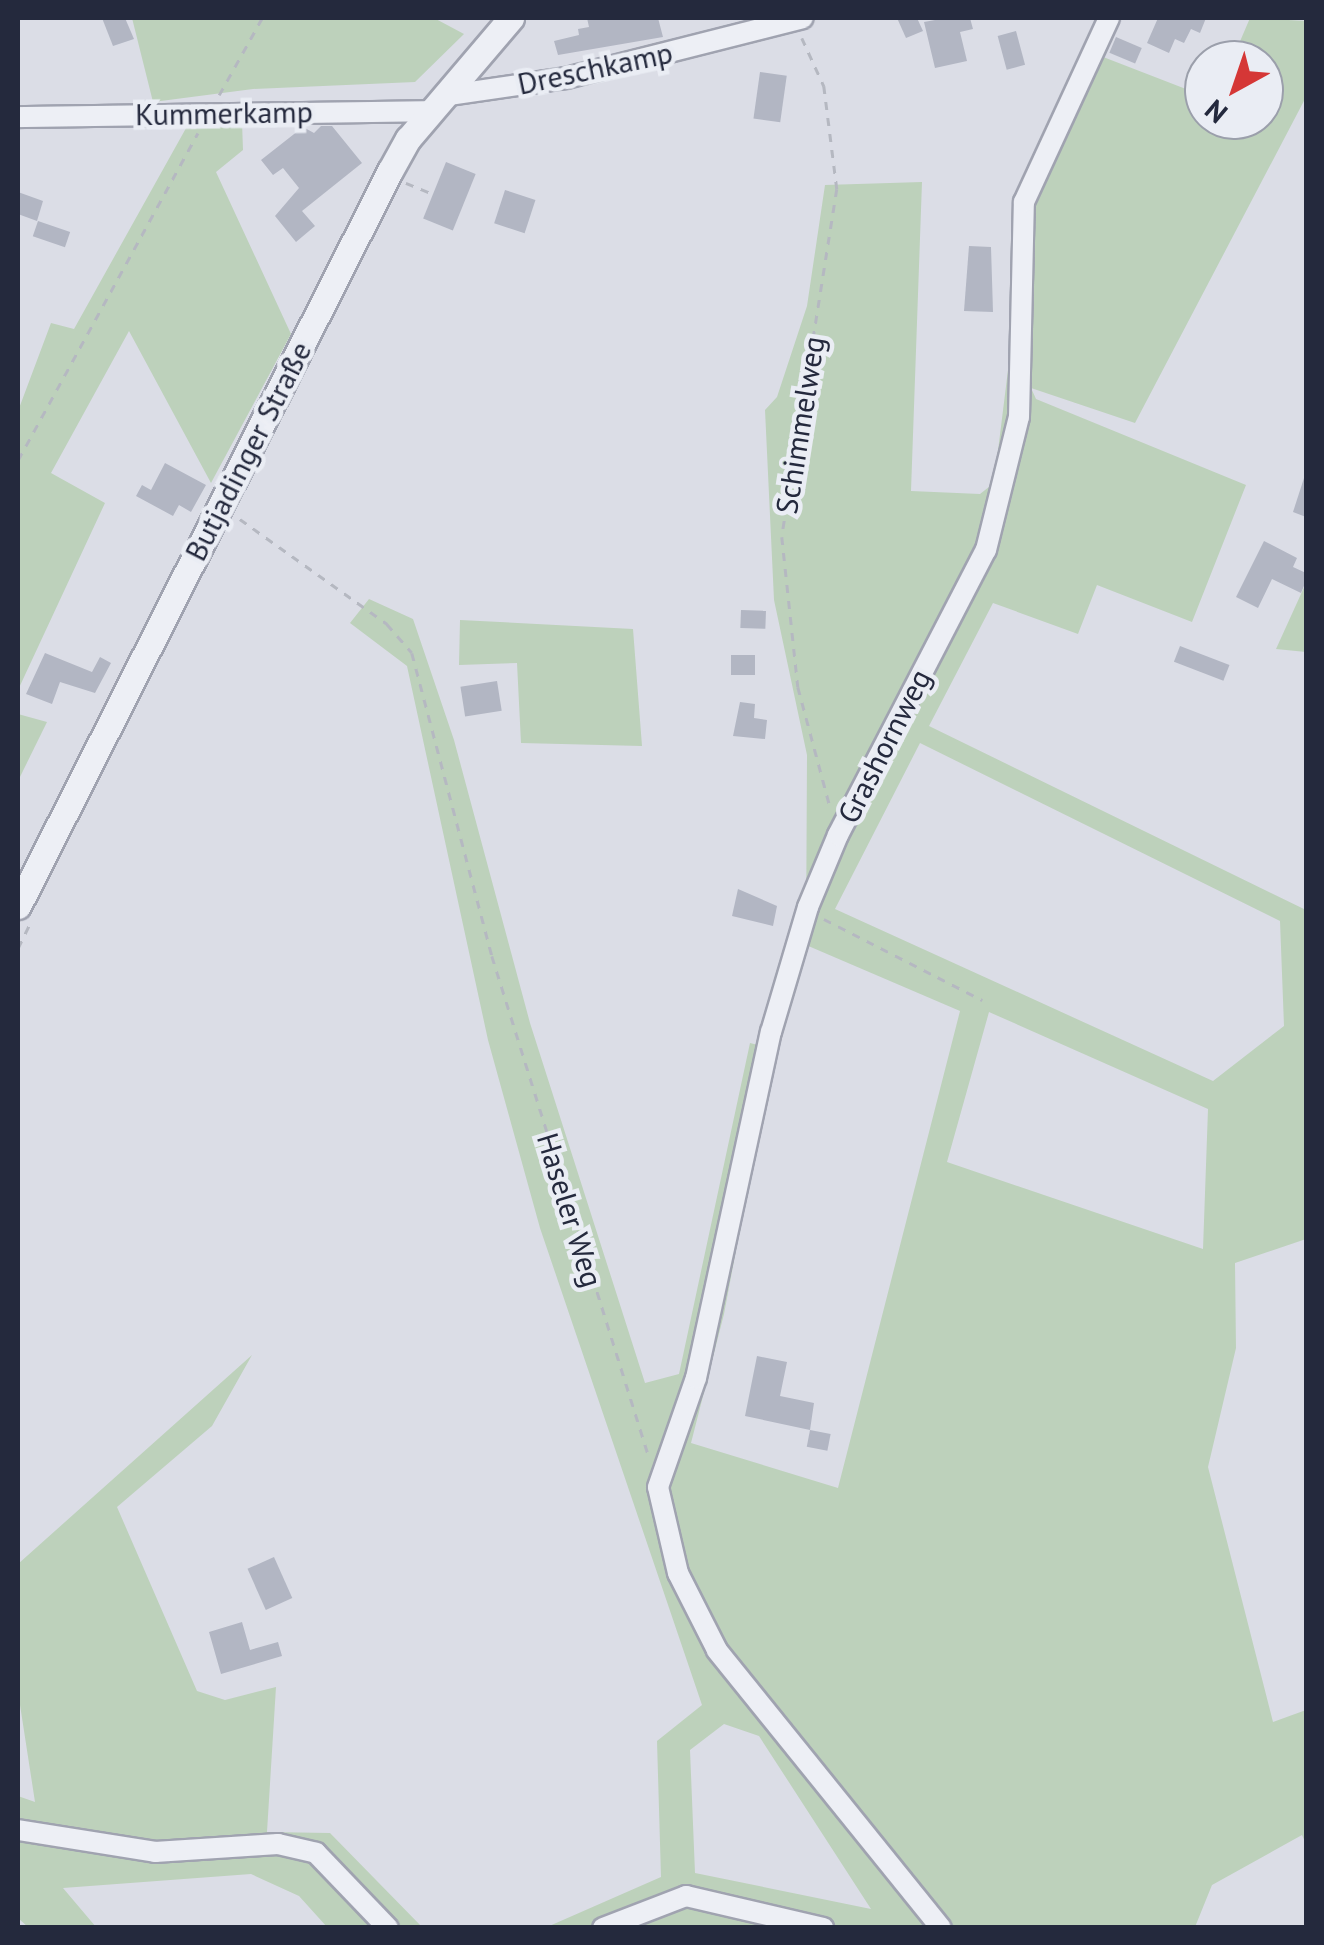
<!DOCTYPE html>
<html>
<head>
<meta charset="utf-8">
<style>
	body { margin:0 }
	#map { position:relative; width:1324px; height:1945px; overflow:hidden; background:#dbdde6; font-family:"PT Sans",sans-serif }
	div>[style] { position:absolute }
	.green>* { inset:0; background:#bdd1bb }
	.building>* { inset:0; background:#b2b6c3; transform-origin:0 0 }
	.path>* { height:2.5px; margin-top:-1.25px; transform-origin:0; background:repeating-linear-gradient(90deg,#b5b8c1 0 8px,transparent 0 16px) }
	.roads { filter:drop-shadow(2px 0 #a0a3b0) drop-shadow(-2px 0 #a0a3b0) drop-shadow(0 2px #a0a3b0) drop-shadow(0 -2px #a0a3b0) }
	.minor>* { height:20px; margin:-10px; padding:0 10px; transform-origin:10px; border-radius:10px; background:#edeff5 }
	.tertiary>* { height:25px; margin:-12.5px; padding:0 12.5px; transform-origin:12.5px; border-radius:12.5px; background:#edeff5 }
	span { translate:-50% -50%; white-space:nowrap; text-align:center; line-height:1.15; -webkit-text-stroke:9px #eaedf4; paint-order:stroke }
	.street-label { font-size:30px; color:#24293d }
	.frame { position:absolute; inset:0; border:20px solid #24293d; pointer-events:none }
	.north { position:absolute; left:1184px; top:40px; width:100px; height:100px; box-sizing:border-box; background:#eaedf4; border:2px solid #9b9fab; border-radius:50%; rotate:220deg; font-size:28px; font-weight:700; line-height:40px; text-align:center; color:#24293d }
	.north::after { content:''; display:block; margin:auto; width:35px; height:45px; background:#d53736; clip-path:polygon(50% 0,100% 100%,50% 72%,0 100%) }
</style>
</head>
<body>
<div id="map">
	<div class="green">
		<div style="clip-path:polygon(132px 18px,434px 18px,464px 34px,415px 82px,253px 89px,153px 102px)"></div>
		<div style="clip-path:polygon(evenodd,1250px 18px,1306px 21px,1306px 97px,1135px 423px,1031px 388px,1036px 399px,1246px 485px,1192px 622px,1097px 585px,1078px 634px,993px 603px,929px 726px,1306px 910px,1306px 1239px,1235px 1263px,1236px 1348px,1208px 1467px,1273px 1722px,1306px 1710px,1306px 1844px,1302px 1835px,1212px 1885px,1195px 1927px,547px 1927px,661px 1877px,657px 1741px,702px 1705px,540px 1228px,488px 1040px,407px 666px,350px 623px,369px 599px,413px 619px,454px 740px,530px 1023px,645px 1383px,679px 1374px,750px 1043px,774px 1049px,724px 1314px,691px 1443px,838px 1488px,960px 1011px,806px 945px,807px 755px,774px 600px,765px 410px,777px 397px,807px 306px,825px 185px,922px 182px,911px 491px,980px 494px,994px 483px,1008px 370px,1030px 385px,1025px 233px,1037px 185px,1098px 55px,1204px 96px,1204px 120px,1264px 120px,1264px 60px,1232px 60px,1250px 18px,920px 743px,1280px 921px,1284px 1026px,1213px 1081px,835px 909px,920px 743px,1250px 18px,989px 1012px,1208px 1109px,1203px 1249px,947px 1162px,989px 1012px,1250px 18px,724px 1724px,759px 1736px,871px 1909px,695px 1873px,690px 1750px,724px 1724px)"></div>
		<div style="clip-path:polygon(190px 121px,242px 122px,243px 150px,216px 172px,291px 334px,211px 483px,129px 331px,51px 473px,105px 503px,18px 690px,18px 411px,51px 323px,74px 329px)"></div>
		<div style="clip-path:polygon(1306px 583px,1306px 652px,1276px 649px)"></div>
		<div style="clip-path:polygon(460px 620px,633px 629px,642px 746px,521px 743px,517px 663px,459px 665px)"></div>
		<div style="clip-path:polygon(18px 714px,47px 722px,18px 781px)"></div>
		<div style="clip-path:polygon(252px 1355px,212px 1426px,117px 1507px,197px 1691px,225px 1700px,276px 1687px,267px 1832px,330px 1833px,422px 1927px,327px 1927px,299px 1896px,251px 1874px,63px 1888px,96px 1927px,28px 1927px,18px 1918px,18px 1796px,35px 1802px,18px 1692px,18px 1564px)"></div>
	</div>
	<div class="building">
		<div style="clip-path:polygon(102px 18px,125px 18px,134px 39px,113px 46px)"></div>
		<div style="clip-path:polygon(587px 18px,658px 18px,663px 37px,558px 55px,554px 41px,579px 35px,578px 29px,589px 27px)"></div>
		<div style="clip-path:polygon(897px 18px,917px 18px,923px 31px,906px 38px)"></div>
		<div style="clip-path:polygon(946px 18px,970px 18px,973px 29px,960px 32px,967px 61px,935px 68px,924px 22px)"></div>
		<div style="clip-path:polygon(1158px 18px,1206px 18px,1200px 33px,1191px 29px,1184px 43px,1175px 39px,1169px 53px,1147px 43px)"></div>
		<div style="left:1016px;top:31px;width:35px;height:19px;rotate:75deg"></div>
		<div style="left:1116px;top:37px;width:28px;height:17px;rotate:23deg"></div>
		<div style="left:760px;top:72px;width:27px;height:47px;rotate:8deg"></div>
		<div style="clip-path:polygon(321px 126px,332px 126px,362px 163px,302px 211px,315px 226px,296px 242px,275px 216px,299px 188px,283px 168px,273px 175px,261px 160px,303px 127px,314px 133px)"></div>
		<div style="left:446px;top:162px;width:32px;height:61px;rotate:22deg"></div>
		<div style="left:505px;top:190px;width:32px;height:35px;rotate:18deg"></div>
		<div style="clip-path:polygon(18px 192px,43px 201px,37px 221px,18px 214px)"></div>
		<div style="left:38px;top:221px;width:34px;height:16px;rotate:19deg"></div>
		<div style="clip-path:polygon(969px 246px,991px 247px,993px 312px,964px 311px)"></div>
		<div style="clip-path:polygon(165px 463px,206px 485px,191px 512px,179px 505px,173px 516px,136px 496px,142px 485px,151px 490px)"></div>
		<div style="clip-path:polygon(1304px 478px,1306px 479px,1306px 517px,1293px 512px)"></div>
		<div style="clip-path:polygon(1264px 541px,1297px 558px,1293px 567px,1306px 573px,1306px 581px,1301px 593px,1272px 579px,1258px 608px,1236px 597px)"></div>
		<div style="left:741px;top:610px;width:25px;height:18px;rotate:2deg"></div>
		<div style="left:1180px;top:646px;width:53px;height:17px;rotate:21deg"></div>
		<div style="clip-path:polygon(45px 653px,92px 672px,100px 657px,111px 663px,95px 693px,60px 682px,52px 704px,26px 694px)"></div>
		<div style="left:755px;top:655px;width:20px;height:24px;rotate:90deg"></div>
		<div style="left:497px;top:681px;width:30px;height:37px;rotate:81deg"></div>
		<div style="clip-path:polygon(740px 702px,755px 704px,754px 718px,767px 720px,765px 739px,733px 736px)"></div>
		<div style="clip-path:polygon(738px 889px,777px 906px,773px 926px,732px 916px)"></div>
		<div style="clip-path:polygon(757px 1356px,787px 1362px,780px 1396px,814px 1403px,810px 1430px,745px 1416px)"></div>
		<div style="left:810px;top:1430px;width:21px;height:17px;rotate:11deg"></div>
		<div style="left:274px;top:1557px;width:45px;height:29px;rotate:66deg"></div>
		<div style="clip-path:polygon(242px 1622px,250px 1650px,278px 1642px,282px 1656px,221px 1674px,209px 1632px)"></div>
	</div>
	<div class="path">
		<div style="left:802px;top:38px;width:53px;rotate:65.4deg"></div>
		<div style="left:824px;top:86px;width:104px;rotate:82.8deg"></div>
		<div style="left:837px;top:189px;width:352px;rotate:99deg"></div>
		<div style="left:782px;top:537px;width:151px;rotate:83.9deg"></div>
		<div style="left:798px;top:687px;width:127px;rotate:75deg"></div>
		<div style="left:219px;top:95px;width:88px;rotate:-60.8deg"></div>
		<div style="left:406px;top:183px;width:29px;rotate:22deg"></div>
		<div style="left:18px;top:460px;width:373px;rotate:-61.2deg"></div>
		<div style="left:240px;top:519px;width:181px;rotate:35.5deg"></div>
		<div style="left:387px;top:624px;width:38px;rotate:49deg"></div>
		<div style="left:412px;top:653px;width:313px;rotate:75.2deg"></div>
		<div style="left:492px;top:956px;width:525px;rotate:72.6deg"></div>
		<div style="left:824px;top:919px;width:178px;rotate:27.1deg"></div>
		<div style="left:18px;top:948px;width:28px;rotate:-64deg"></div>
	</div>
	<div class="roads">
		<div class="minor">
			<div style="left:443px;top:96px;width:124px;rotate:-8.3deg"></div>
			<div style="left:566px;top:78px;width:244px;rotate:-14.2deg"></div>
			<div style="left:18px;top:117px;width:413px;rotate:-0.8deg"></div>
			<div style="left:18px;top:1830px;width:139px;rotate:9.1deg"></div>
			<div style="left:155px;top:1852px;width:123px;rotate:-3.7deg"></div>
			<div style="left:278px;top:1844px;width:39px;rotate:13deg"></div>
			<div style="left:316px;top:1853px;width:104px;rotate:46.2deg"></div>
			<div style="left:603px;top:1928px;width:89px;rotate:-21.1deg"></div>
			<div style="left:686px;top:1896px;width:141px;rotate:13.1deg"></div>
			<div style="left:941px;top:1928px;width:357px;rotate:-128.9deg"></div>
			<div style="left:717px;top:1650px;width:86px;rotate:-116.9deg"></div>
			<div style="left:678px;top:1573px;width:88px;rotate:-103.1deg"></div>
			<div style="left:658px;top:1487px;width:115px;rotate:-70.8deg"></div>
			<div style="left:696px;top:1378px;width:354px;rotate:-77.8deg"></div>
			<div style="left:771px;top:1032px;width:130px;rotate:-73.5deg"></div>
			<div style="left:808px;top:907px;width:78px;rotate:-67.4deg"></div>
			<div style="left:838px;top:835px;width:321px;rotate:-62.6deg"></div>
			<div style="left:986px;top:550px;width:137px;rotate:-76.1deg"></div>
			<div style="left:1019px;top:417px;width:215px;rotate:-88.7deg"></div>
			<div style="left:1024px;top:202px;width:203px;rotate:-65.2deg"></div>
		</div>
		<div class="tertiary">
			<div style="left:18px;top:906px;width:824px;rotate:-63.16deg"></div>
			<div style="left:390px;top:171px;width:37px;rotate:-61deg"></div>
			<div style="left:408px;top:139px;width:159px;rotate:-49.6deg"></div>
		</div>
	</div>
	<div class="street-label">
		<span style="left:595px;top:68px;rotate:-12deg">Dreschkamp</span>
		<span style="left:224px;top:113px;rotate:-1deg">Kummerkamp</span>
		<span style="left:800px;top:425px;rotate:-81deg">Schimmelweg</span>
		<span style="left:248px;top:451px;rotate:-63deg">Butjadinger Straße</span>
		<span style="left:884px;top:746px;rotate:-63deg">Grashornweg</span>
		<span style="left:570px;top:1210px;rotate:73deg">Haseler Weg</span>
	</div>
	<div class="frame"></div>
	<div class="north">N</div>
</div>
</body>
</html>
